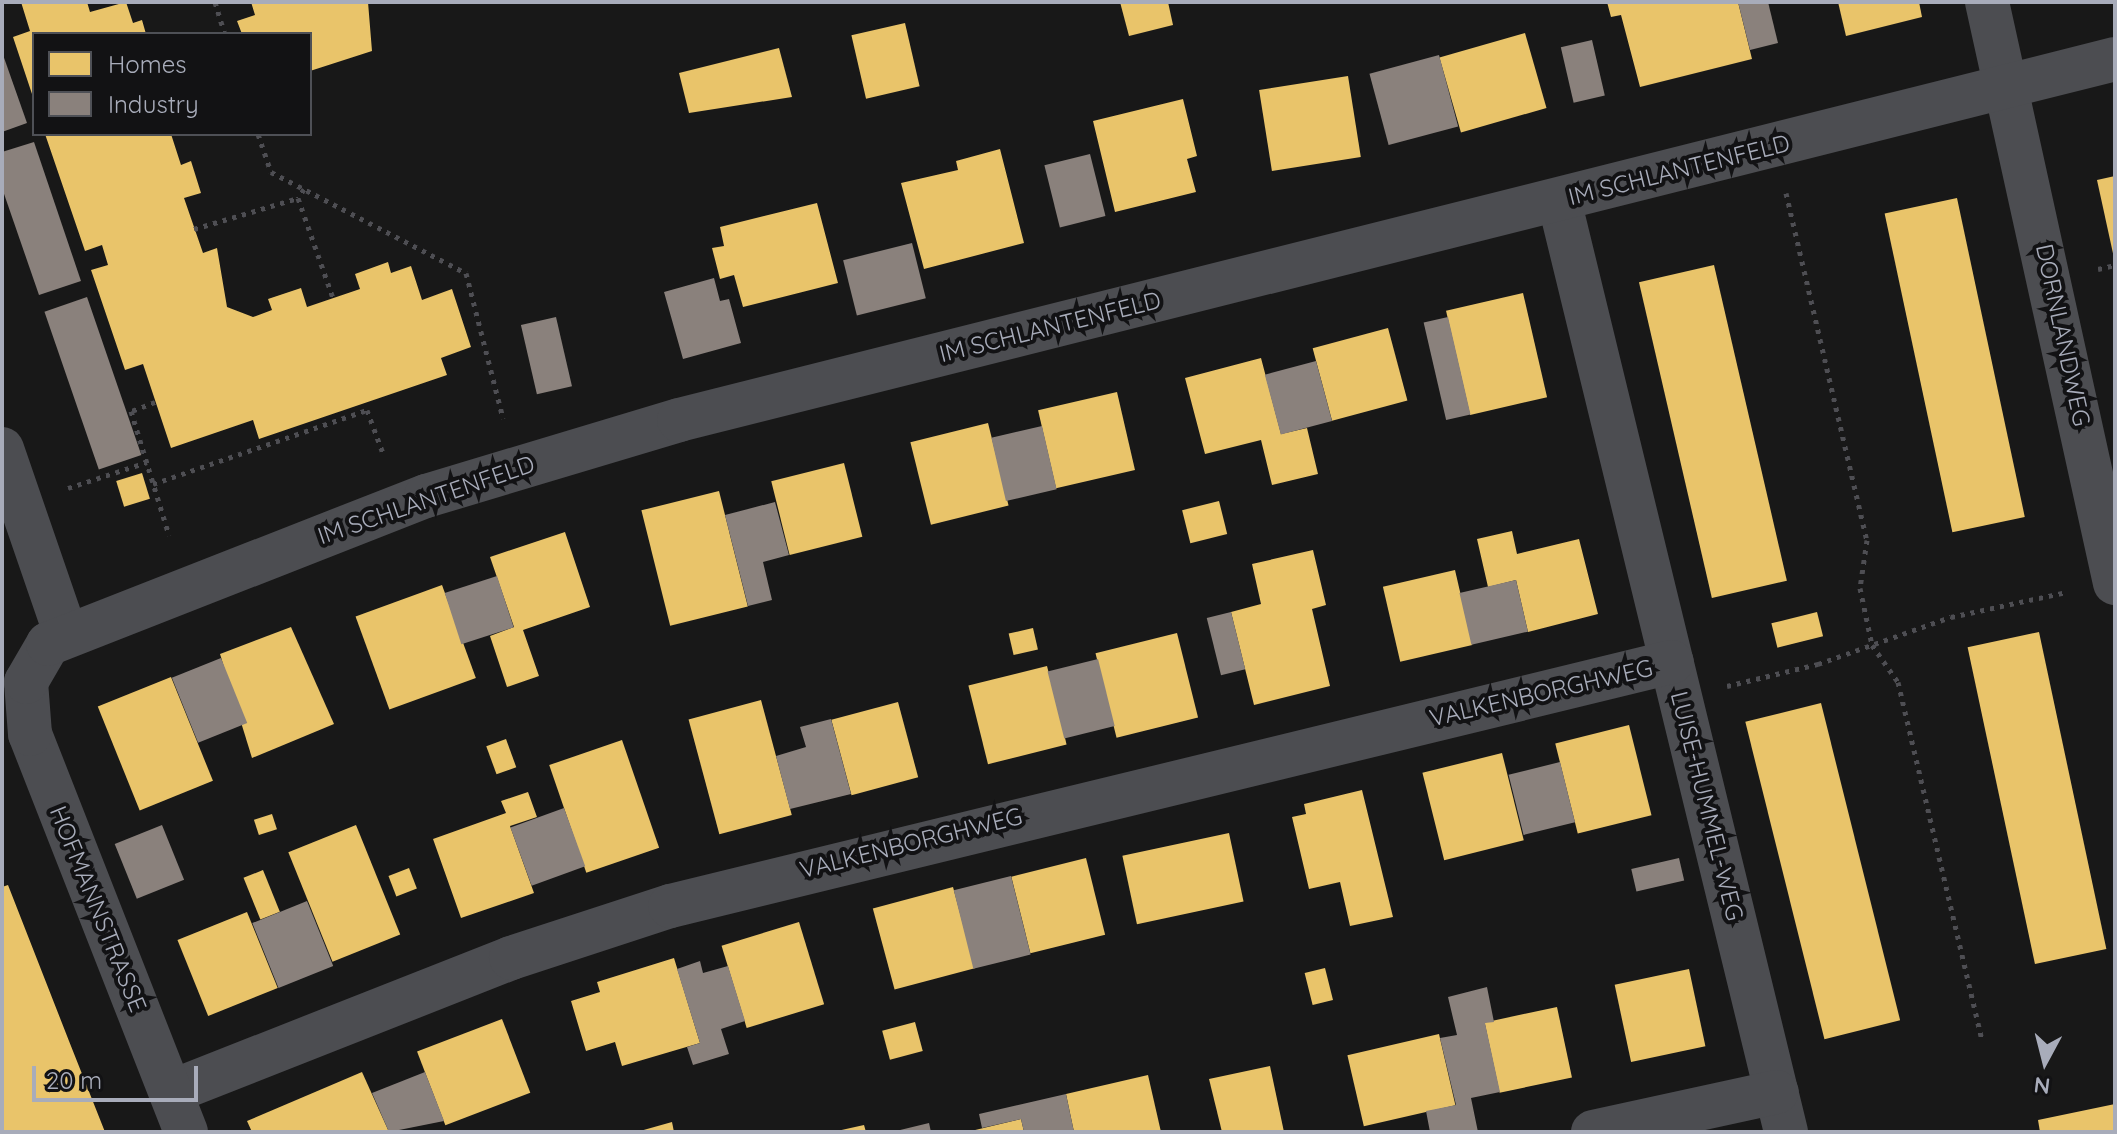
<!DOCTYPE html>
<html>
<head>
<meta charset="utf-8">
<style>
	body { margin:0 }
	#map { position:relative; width:2117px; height:1134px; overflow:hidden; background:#181818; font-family:Quicksand,sans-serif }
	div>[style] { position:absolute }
	.homes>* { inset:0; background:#e9c46a; transform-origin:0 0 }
	.industry>* { inset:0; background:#8a817c; transform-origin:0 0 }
	.path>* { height:5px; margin-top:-2.5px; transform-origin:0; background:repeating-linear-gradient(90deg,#4e4e53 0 4px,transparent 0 10px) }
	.street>* { height:44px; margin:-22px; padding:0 22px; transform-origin:22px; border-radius:22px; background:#4c4d51 }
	span { translate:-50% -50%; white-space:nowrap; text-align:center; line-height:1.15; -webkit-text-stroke:8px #121214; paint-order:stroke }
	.street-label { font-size:24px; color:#a8acba }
	.frame { position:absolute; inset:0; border:4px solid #a8acba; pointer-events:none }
	.legend { position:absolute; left:32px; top:32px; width:280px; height:104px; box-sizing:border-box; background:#121214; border:2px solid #4e5056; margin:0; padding:10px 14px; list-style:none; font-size:24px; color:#a8acba }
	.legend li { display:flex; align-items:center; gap:16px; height:40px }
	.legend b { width:40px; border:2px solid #4e5056 }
	.north { position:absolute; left:2005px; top:1022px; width:80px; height:80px; -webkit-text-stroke:6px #121214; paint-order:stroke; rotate:187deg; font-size:22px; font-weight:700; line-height:32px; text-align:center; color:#a8acba }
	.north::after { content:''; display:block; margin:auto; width:28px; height:36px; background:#a8acba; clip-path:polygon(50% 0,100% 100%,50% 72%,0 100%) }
	.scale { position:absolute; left:32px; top:1066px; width:166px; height:36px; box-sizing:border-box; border:4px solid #a8acba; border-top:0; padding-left:10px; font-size:24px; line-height:28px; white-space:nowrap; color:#a8acba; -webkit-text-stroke:6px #121214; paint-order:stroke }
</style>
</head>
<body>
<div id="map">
	<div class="homes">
		<div style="clip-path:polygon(21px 2px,87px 2px,90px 12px,126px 2px,133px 23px,142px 20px,146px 34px,34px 34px,33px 97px,13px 37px,30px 31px)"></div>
		<div style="clip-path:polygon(251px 2px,368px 2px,372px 51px,310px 71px,310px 34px,242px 34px,237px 21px,255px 15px)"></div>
		<div style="clip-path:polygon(1120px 2px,1168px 2px,1173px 25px,1129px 36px)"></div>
		<div style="clip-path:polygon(1607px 2px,1738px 2px,1752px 59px,1640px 87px,1621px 15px,1611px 17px)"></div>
		<div style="clip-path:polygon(1838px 2px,1919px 2px,1922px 17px,1846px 36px)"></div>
		<div style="left:905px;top:23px;width:65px;height:55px;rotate:77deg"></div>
		<div style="left:1525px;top:33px;width:78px;height:89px;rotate:74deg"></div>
		<div style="clip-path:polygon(779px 48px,792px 97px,689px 113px,679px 73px)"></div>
		<div style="left:1348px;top:76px;width:82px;height:90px;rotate:81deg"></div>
		<div style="clip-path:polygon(1183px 99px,1197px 156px,1187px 159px,1196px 192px,1115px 212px,1093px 121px)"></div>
		<div style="clip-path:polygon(45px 134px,171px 134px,181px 165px,191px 161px,201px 193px,184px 198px,203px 253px,217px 248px,227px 307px,253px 317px,272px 310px,268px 299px,301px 288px,307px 307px,360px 289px,355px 274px,388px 262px,391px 273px,411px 266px,422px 300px,452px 289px,471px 347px,441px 358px,447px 375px,259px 439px,253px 420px,171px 448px,143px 364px,125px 370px,91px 270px,108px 265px,102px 245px,85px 251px)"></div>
		<div style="clip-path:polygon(1000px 149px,1024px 243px,924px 269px,901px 183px,958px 170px,956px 161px)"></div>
		<div style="clip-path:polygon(2115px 176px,2115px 258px,2114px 258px,2097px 180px)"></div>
		<div style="left:1957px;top:198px;width:326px;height:74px;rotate:78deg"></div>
		<div style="clip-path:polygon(817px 203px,838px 283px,743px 307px,734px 275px,720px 279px,712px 248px,724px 246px,720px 227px)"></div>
		<div style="left:1714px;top:265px;width:324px;height:77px;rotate:77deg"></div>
		<div style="left:1523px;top:293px;width:107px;height:79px;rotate:77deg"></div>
		<div style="left:1388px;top:328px;width:75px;height:78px;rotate:75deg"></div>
		<div style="clip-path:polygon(1261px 358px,1281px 434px,1307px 428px,1318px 474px,1272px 485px,1261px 440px,1205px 454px,1185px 378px)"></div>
		<div style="left:1117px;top:392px;width:80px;height:81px;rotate:77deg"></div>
		<div style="left:988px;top:423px;width:85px;height:80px;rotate:76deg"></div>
		<div style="left:844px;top:463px;width:76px;height:75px;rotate:76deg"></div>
		<div style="left:142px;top:473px;width:27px;height:27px;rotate:73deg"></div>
		<div style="left:719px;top:491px;width:119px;height:80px;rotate:76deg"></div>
		<div style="left:1219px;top:501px;width:34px;height:38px;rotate:76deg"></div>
		<div style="clip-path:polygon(1512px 531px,1517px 554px,1579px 539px,1598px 614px,1528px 632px,1516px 580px,1488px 587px,1477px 539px)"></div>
		<div style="clip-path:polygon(565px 532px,590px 607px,523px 630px,539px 676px,507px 687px,490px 636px,514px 627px,490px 557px)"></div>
		<div style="clip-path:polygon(1313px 550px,1326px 605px,1312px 609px,1330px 686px,1254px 705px,1231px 612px,1261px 604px,1252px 564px)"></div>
		<div style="left:1455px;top:570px;width:77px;height:74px;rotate:77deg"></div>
		<div style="left:442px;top:585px;width:99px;height:92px;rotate:70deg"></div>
		<div style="left:1817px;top:612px;width:25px;height:47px;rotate:76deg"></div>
		<div style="clip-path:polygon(291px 627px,334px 724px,252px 758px,220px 654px)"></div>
		<div style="left:1033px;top:628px;width:22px;height:25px;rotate:77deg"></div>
		<div style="left:2039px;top:632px;width:324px;height:73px;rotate:78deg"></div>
		<div style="left:1177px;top:633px;width:87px;height:84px;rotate:76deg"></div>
		<div style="left:1047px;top:666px;width:81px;height:81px;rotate:76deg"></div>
		<div style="left:171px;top:677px;width:112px;height:79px;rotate:68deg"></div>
		<div style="left:761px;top:700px;width:119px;height:75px;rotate:75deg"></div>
		<div style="left:898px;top:702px;width:78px;height:69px;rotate:75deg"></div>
		<div style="left:1821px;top:703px;width:327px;height:78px;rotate:76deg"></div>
		<div style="left:1629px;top:725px;width:93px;height:76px;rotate:76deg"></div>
		<div style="left:506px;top:739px;width:30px;height:21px;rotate:70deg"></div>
		<div style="left:622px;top:740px;width:114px;height:77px;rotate:71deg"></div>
		<div style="left:1502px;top:753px;width:90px;height:82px;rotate:76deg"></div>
		<div style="clip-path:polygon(1362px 790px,1393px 917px,1350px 926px,1340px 882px,1309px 889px,1292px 817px,1306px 814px,1304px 804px)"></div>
		<div style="clip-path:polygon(528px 792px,537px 817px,510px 826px,534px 893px,461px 918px,433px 839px,506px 813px,501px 801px)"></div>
		<div style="left:272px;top:814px;width:16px;height:19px;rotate:72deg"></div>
		<div style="left:356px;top:825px;width:118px;height:73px;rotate:68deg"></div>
		<div style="left:1229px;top:833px;width:70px;height:109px;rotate:78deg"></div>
		<div style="left:1086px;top:858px;width:79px;height:77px;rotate:76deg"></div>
		<div style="left:409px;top:868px;width:22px;height:22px;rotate:69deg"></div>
		<div style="left:263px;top:870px;width:45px;height:21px;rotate:68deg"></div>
		<div style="clip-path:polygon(8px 885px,69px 1041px,105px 1132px,2px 1132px,2px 887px)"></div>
		<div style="left:953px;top:887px;width:84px;height:83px;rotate:75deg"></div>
		<div style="left:247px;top:912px;width:82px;height:75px;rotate:68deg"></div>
		<div style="left:799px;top:922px;width:86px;height:81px;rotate:73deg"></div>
		<div style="clip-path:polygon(674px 958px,700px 1043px,622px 1066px,615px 1042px,586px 1051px,571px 1001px,600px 992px,597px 982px)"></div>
		<div style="left:1325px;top:968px;width:33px;height:21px;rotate:76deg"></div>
		<div style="left:1689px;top:969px;width:79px;height:76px;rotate:78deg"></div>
		<div style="left:1557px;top:1007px;width:72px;height:74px;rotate:78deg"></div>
		<div style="left:502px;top:1019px;width:79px;height:91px;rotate:69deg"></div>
		<div style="left:915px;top:1022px;width:30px;height:34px;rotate:75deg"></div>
		<div style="left:1439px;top:1034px;width:73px;height:94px;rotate:77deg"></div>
		<div style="clip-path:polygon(1270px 1066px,1284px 1132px,1222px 1132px,1209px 1079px)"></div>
		<div style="clip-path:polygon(362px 1072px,389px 1132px,252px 1132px,247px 1121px)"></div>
		<div style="clip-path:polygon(1148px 1075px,1161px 1132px,1074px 1132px,1066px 1094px)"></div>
		<div style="clip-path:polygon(2115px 1104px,2115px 1132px,2040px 1132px,2038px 1120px)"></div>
		<div style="clip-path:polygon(1021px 1119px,1024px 1132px,971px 1132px,971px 1131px)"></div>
		<div style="clip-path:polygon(672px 1122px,674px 1132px,640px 1132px,640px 1131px)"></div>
		<div style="clip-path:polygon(864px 1125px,866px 1132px,838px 1132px,837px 1131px)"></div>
	</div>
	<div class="industry">
		<div style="clip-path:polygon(1738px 2px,1768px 2px,1778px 43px,1750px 50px)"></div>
		<div style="left:1592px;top:40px;width:57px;height:32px;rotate:77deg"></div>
		<div style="clip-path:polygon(2px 52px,27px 123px,2px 132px)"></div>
		<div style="left:1439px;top:55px;width:74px;height:72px;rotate:75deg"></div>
		<div style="clip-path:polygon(34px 142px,81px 281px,39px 295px,2px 188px,2px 152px)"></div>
		<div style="left:1090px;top:154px;width:64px;height:47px;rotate:76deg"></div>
		<div style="left:912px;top:243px;width:57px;height:71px;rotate:76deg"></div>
		<div style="clip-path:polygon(714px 278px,720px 301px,729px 299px,741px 343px,683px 359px,664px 292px)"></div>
		<div style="left:87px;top:297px;width:167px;height:45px;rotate:71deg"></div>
		<div style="left:556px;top:317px;width:71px;height:36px;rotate:77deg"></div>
		<div style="left:1448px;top:317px;width:100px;height:25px;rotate:77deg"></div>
		<div style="left:1316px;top:361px;width:62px;height:53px;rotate:75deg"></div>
		<div style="left:1042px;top:426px;width:65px;height:52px;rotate:77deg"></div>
		<div style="clip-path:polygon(775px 502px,789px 555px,763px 562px,772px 600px,748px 606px,725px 515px)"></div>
		<div style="left:497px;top:576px;width:54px;height:55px;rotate:72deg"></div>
		<div style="left:1516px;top:580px;width:53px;height:58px;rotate:77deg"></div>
		<div style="left:1231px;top:612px;width:59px;height:25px;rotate:76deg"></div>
		<div style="left:221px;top:658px;width:70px;height:53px;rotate:68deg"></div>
		<div style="left:1098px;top:659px;width:69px;height:52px;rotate:76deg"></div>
		<div style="clip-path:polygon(831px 719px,851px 794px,790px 809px,776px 756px,806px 747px,800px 727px)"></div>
		<div style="left:1560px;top:762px;width:62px;height:53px;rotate:76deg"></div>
		<div style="left:564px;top:808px;width:62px;height:57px;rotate:70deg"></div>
		<div style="left:162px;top:825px;width:59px;height:51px;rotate:68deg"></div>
		<div style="left:1679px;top:858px;width:23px;height:49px;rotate:77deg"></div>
		<div style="left:1011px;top:876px;width:81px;height:59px;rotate:76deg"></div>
		<div style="left:307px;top:901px;width:70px;height:59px;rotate:68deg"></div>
		<div style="clip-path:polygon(700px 961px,703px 973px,728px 966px,745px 1021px,721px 1029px,729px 1054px,693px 1065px,687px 1047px,700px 1043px,677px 969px)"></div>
		<div style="clip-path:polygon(1487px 987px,1494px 1022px,1485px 1023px,1500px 1092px,1471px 1098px,1478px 1132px,1430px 1132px,1426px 1111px,1456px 1105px,1440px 1038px,1457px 1035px,1448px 997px)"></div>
		<div style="clip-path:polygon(425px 1072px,444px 1121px,389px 1132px,372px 1093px)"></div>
		<div style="clip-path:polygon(1066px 1094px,1074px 1132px,1024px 1132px,1021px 1119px,982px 1128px,979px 1114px)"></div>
		<div style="clip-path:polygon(929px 1123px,931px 1132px,896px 1132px,896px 1131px)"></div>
	</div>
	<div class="path">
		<div style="left:215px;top:2px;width:34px;rotate:73deg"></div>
		<div style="left:258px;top:134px;width:40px;rotate:71.1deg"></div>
		<div style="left:271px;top:172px;width:220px;rotate:27.4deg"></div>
		<div style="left:466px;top:273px;width:150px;rotate:75.7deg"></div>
		<div style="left:304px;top:189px;width:11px;rotate:124deg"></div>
		<div style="left:298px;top:198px;width:106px;rotate:70.7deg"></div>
		<div style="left:1786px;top:193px;width:356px;rotate:76.9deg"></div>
		<div style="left:1867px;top:540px;width:49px;rotate:98.3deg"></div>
		<div style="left:1860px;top:588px;width:58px;rotate:78.1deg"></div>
		<div style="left:1872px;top:645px;width:45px;rotate:54.9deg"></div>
		<div style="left:1898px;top:682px;width:368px;rotate:76.8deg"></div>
		<div style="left:194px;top:229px;width:109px;rotate:-16.6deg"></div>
		<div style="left:2098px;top:269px;width:17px;rotate:-13deg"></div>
		<div style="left:155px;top:402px;width:26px;rotate:159deg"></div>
		<div style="left:131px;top:411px;width:130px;rotate:73deg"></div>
		<div style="left:153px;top:484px;width:226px;rotate:-19.1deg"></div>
		<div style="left:367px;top:410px;width:49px;rotate:69.7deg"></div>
		<div style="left:68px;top:488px;width:83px;rotate:-18.2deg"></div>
		<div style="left:1727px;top:686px;width:94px;rotate:-13.6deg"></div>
		<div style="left:1818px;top:664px;width:141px;rotate:-19.5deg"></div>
		<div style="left:1951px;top:617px;width:119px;rotate:-12.2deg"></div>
	</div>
	<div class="street">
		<div style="left:1987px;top:2px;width:595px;rotate:77.58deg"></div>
		<div style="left:1559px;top:200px;width:959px;rotate:76.31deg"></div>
		<div style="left:2px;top:449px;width:197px;rotate:71deg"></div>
		<div style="left:171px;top:1092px;width:365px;rotate:-21.5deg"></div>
		<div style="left:511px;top:958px;width:167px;rotate:-18.1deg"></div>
		<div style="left:670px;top:906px;width:1031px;rotate:-13.69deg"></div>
		<div style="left:186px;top:1132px;width:427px;rotate:-111.4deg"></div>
		<div style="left:30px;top:734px;width:52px;rotate:-94.4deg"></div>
		<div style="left:26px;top:682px;width:44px;rotate:-59.9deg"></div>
		<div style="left:48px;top:644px;width:406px;rotate:-21.4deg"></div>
		<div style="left:426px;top:496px;width:264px;rotate:-16.7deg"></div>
		<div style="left:679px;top:420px;width:1481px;rotate:-14.11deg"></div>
		<div style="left:1593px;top:1132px;width:188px;rotate:-12.3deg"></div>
	</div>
	<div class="street-label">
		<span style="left:1679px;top:170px;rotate:-14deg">IM SCHLANTENFELD</span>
		<span style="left:1050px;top:327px;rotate:-14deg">IM SCHLANTENFELD</span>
		<span style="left:2063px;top:335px;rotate:78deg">DORNLANDWEG</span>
		<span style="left:426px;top:500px;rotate:-19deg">IM SCHLANTENFELD</span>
		<span style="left:1541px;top:693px;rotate:-13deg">VALKENBORGHWEG</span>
		<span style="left:1707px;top:806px;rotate:76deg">LUISE-HUMMEL-WEG</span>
		<span style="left:911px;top:843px;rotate:-14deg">VALKENBORGHWEG</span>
		<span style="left:98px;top:909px;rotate:68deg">HOFMANNSTRASSE</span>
	</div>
	<div class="frame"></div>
	<ul class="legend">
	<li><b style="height:22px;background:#e9c46a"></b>Homes</li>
	<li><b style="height:22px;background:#8a817c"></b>Industry</li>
	</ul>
	<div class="north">N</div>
	<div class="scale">20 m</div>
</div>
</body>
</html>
